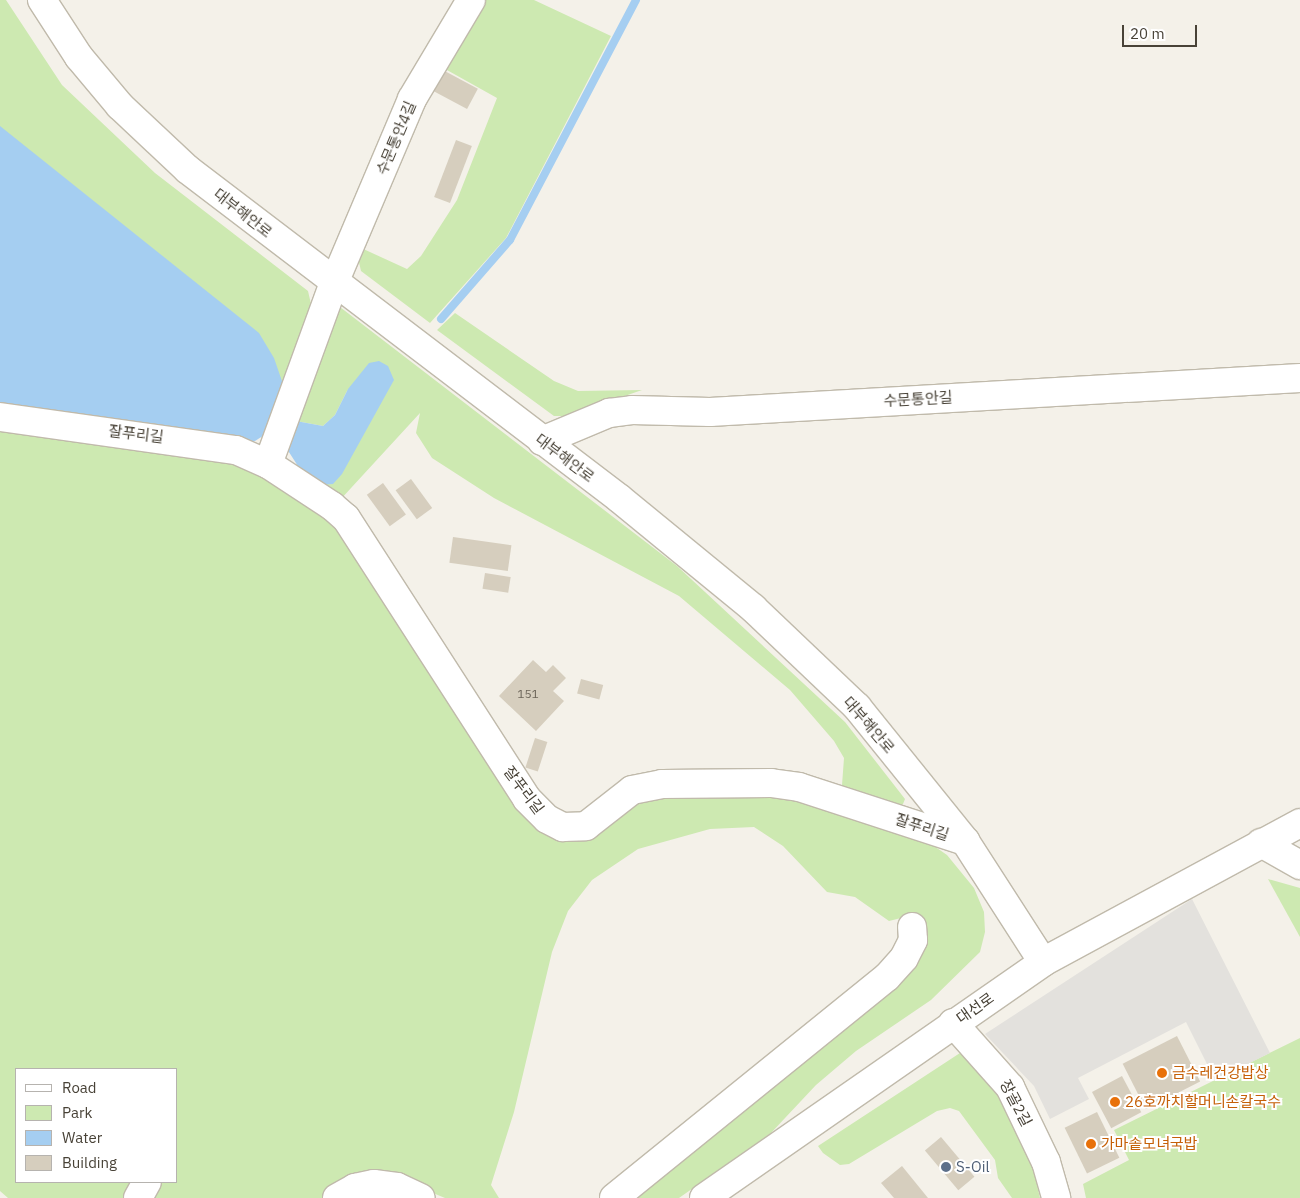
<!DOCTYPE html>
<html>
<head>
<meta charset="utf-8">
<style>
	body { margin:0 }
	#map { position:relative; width:1300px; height:1198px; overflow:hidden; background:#f4f1e9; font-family:"IBM Plex Sans","Noto Sans KR",sans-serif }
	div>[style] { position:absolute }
	.green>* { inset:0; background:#cde9b1 }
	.parking>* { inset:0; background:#e3e1dd }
	.water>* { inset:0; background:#a5cef1 }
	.stream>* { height:8px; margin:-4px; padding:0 4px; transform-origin:4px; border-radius:4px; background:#a5cef1 }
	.building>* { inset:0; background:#d6cebe; transform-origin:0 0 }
	.roads { filter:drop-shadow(1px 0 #c0baab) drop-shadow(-1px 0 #c0baab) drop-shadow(0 1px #c0baab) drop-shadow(0 -1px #c0baab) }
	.minor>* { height:28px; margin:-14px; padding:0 14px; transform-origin:14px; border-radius:14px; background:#fff }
	.dots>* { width:14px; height:14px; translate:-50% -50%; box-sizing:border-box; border:2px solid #fff; border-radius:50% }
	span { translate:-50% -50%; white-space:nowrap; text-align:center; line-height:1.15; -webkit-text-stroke:4px #fff; paint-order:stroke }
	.number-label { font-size:12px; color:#6c6559 }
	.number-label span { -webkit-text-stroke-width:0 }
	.street-label { font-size:15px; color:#484237 }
	.food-label { font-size:15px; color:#c56008 }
	.left { translate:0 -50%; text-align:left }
	.service-label { font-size:15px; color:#4e5e75 }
	.legend { position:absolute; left:15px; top:1068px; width:162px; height:115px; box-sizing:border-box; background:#fff; border:1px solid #b6b3af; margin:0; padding:6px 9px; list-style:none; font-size:15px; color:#484237 }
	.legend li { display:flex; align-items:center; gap:10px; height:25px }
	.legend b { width:25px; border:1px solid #b6b3af }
	.scale { position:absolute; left:1122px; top:25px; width:75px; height:22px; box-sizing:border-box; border:2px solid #484237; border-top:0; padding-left:6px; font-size:15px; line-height:18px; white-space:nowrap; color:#484237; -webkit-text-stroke:4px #fff; paint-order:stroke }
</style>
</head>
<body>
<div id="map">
	<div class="green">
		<div style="clip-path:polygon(0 0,6px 0,62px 85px,155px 173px,308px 291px,311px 304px,284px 387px,0 351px)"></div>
		<div style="clip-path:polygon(477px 0,534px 0,611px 36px,506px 238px,430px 323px,361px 271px,357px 254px,359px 247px,407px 269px,421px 256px,457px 200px,497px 98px,438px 65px)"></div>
		<div style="clip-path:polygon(336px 304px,677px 566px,845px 722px,905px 799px,903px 804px,896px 809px,851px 796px,842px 785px,844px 758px,834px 741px,790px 690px,679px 596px,494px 498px,432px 458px,416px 433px,420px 413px,340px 500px,319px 485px,348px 389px,335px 415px,323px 426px,296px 421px)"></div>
		<div style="clip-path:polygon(455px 313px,554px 381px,578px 391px,642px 390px,567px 416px,554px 416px,437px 330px)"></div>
		<div style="clip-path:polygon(0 422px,236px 457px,338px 521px,547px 829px,637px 794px,782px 789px,921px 837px,947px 855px,974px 888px,984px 912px,985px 932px,980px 952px,931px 1000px,856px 1051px,816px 1085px,770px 1134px,679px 1198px,626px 1198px,898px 979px,917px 914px,889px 921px,855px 897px,827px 892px,783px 846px,754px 827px,710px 829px,638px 849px,592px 880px,568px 911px,552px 952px,514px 1112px,491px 1185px,499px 1198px,445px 1198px,392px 1176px,333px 1191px,323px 1198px,146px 1198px,154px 1182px,176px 1182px,176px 1069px,16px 1069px,16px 1182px,136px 1182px,125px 1198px,8px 1198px,0 1191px)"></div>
		<div style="clip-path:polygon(1268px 879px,1300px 888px,1300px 937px)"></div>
		<div style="clip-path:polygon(1300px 1038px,1300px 1198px,1086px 1198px,1083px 1184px,1129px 1160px,1114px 1130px)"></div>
		<div style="clip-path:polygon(960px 1053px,969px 1056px,992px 1085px,1032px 1163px,1040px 1198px,1012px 1198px,998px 1178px,995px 1160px,959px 1111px,950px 1108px,937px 1111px,849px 1164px,840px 1165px,823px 1153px,818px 1146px)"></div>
	</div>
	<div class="parking">
		<div style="clip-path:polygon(1192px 899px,1270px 1053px,1215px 1080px,1186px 1022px,1078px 1078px,1089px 1099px,1050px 1119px,1034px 1086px,985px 1034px)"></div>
	</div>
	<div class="water">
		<div style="clip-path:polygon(0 126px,259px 333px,274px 358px,284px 387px,266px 434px,255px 441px,232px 441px,0 410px)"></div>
		<div style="clip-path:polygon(379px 361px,388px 366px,394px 380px,342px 474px,333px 484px,319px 485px,303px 474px,287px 449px,296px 421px,323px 426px,335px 415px,348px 389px,369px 363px)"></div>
	</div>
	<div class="stream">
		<div style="left:441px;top:319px;width:105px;rotate:-48.9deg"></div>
		<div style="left:510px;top:240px;width:271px;rotate:-62.3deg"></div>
	</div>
	<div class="building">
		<div style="left:439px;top:68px;width:44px;height:23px;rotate:28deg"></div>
		<div style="left:456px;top:140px;width:17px;height:61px;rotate:21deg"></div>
		<div style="left:411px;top:479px;width:36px;height:19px;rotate:54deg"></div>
		<div style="left:383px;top:483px;width:39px;height:20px;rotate:54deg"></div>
		<div style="left:453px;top:537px;width:59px;height:26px;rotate:8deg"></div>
		<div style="left:485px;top:573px;width:26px;height:16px;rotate:9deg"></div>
		<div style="clip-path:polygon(533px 660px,546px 672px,553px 665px,566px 678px,553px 691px,564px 701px,536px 731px,499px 696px)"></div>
		<div style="left:581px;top:679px;width:23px;height:15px;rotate:15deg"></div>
		<div style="left:535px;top:738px;width:13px;height:31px;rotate:18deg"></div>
		<div style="left:1177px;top:1036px;width:51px;height:61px;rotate:63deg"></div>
		<div style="left:1122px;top:1076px;width:41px;height:34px;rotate:62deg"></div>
		<div style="left:1097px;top:1112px;width:51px;height:36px;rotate:64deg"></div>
		<div style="left:941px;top:1137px;width:52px;height:21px;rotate:50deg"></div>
		<div style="clip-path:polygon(902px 1166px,928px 1198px,894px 1198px,881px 1183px)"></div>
	</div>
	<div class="roads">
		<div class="minor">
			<div style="left:42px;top:0;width:68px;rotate:57deg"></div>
			<div style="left:79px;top:57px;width:64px;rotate:50.1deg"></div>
			<div style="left:120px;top:106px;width:92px;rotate:43.2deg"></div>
			<div style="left:187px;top:169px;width:544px;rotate:37.31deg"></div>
			<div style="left:620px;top:499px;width:172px;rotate:39.3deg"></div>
			<div style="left:753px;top:608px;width:144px;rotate:43.6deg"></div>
			<div style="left:857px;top:707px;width:172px;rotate:51.1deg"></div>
			<div style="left:965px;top:841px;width:144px;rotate:57.2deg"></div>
			<div style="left:0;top:417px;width:238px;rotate:8deg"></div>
			<div style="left:236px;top:450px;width:35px;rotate:24deg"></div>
			<div style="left:268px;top:464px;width:77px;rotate:33.3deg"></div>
			<div style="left:332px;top:506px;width:18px;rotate:41deg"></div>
			<div style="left:346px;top:518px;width:334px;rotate:57.2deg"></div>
			<div style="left:527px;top:799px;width:28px;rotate:45deg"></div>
			<div style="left:547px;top:819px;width:18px;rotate:27deg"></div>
			<div style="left:563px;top:827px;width:23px;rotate:-2deg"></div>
			<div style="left:586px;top:826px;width:58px;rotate:-38deg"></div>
			<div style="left:632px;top:790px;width:31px;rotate:-11deg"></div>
			<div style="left:662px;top:784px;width:109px;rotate:-0.5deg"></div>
			<div style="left:771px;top:783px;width:28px;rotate:8deg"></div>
			<div style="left:799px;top:787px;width:175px;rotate:18deg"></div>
			<div style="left:542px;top:441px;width:73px;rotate:-22.7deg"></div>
			<div style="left:609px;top:413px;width:23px;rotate:-7deg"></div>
			<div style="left:632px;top:410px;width:78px;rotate:1.5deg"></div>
			<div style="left:710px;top:412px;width:591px;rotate:-3.3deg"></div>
			<div style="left:268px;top:464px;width:193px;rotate:-70deg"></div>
			<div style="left:334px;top:283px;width:200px;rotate:-67deg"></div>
			<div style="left:412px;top:99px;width:115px;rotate:-59.2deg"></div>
			<div style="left:1261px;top:843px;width:45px;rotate:29.4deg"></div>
			<div style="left:953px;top:1023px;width:86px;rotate:48.3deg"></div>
			<div style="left:1010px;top:1087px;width:83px;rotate:64.4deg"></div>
			<div style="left:1046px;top:1162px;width:37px;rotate:74deg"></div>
			<div style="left:138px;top:1198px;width:18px;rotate:-61deg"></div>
			<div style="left:337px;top:1198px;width:21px;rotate:-29deg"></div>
			<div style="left:355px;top:1188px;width:19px;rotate:-12deg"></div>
			<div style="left:374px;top:1184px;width:23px;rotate:7deg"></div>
			<div style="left:397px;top:1187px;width:26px;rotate:25deg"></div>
			<div style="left:614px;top:1198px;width:351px;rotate:-39deg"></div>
			<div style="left:887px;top:977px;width:25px;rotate:-48deg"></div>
			<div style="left:904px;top:958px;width:20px;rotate:-63deg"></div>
			<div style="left:913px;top:940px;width:13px;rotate:-94deg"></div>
			<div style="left:704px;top:1198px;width:413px;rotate:-34.8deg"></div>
			<div style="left:1043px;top:962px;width:292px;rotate:-28.4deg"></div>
		</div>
	</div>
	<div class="dots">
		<div style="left:1162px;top:1073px;background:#e8710a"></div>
		<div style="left:1115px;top:1102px;background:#e8710a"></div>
		<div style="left:1091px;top:1144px;background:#e8710a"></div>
		<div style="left:946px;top:1167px;background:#5c6f8a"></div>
	</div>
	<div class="number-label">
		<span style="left:528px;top:694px">151</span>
	</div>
	<div class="street-label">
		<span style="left:396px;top:138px;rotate:-67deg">수문통안4길</span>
		<span style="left:243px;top:213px;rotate:38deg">대부해안로</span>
		<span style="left:918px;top:399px;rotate:-3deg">수문통안길</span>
		<span style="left:136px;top:434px;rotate:7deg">잘푸리길</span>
		<span style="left:565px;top:458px;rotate:37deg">대부해안로</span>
		<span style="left:869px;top:725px;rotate:49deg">대부해안로</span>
		<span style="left:524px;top:790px;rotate:53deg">잘푸리길</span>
		<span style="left:922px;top:827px;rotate:18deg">잘푸리길</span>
		<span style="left:975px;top:1008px;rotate:-35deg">대선로</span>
		<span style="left:1016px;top:1103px;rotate:62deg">장골2길</span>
	</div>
	<div class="food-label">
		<span class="left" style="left:1172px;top:1073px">금수레건강밥상</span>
		<span class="left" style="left:1125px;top:1102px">26호까치할머니손칼국수</span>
		<span class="left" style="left:1101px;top:1144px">가마솥모녀국밥</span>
	</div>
	<div class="service-label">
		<span class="left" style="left:956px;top:1167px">S-Oil</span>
	</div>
	<ul class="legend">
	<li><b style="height:6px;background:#fff"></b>Road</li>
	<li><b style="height:14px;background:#cde9b1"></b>Park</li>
	<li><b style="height:14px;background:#a5cef1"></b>Water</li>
	<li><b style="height:14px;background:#d6cebe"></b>Building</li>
	</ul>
	<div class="scale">20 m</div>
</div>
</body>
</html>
